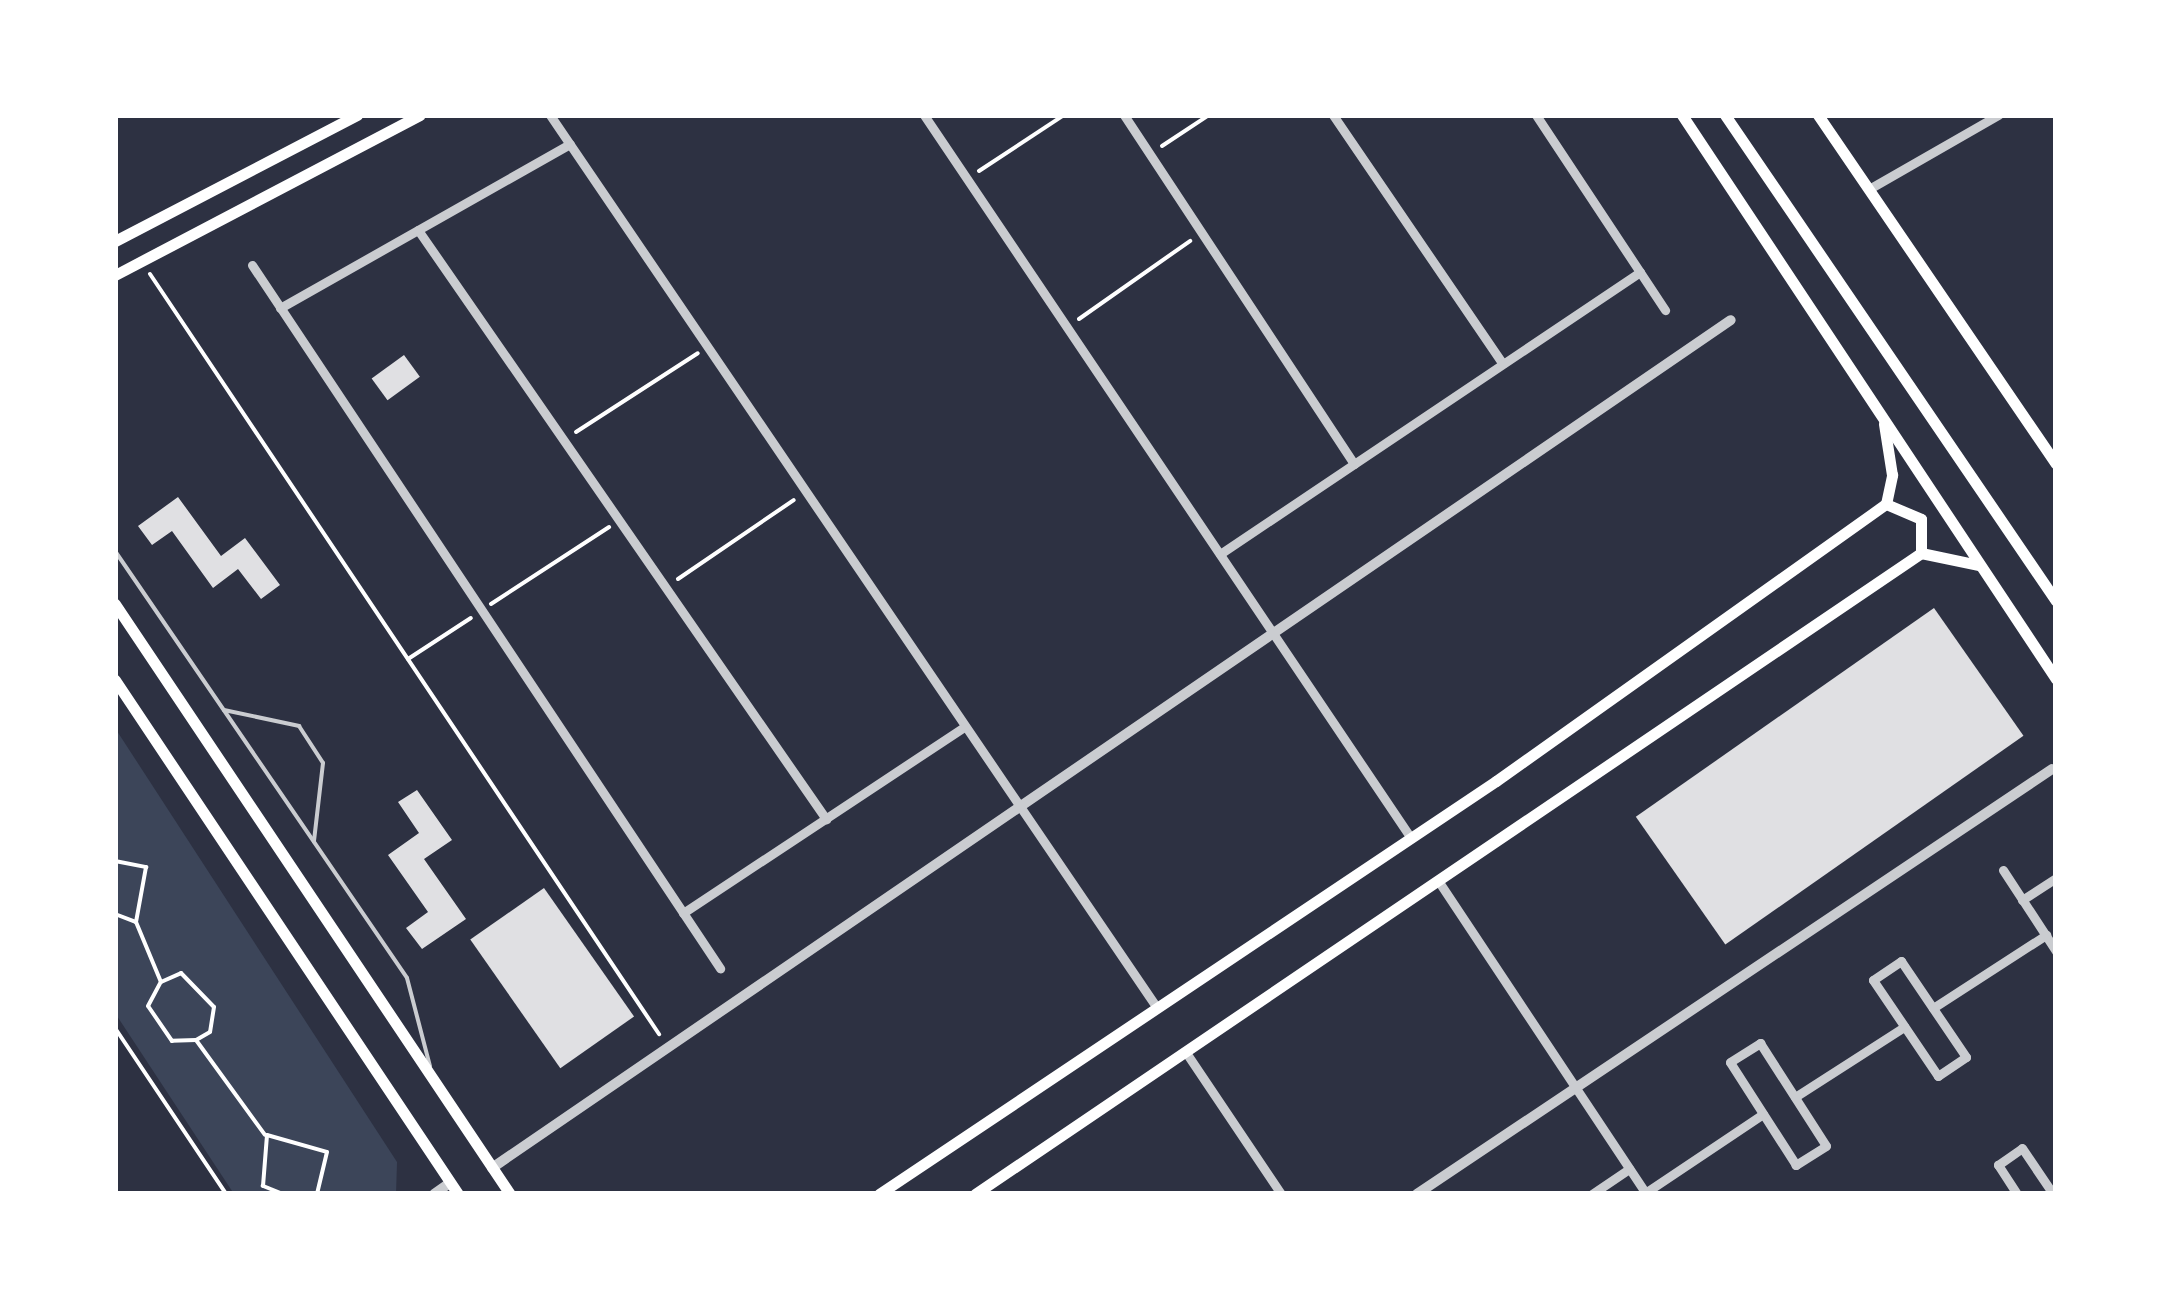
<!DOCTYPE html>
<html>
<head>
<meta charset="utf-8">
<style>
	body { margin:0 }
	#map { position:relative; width:2171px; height:1309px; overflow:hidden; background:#2d3142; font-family:"DejaVu Sans",sans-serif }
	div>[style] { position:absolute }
	.green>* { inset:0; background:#3c4559 }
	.building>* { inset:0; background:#e0e0e3; transform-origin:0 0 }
	.path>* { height:4px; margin:-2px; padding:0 2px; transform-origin:2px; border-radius:2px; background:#fff }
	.service>* { height:4px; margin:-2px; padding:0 2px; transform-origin:2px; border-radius:2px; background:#caccd0 }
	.minor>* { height:9px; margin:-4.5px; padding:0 4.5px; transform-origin:4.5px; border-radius:4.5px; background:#caccd0 }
	.tertiary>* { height:10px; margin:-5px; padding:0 5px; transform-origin:5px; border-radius:5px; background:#caccd0 }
	.secondary>* { height:11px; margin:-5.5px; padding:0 5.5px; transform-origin:5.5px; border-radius:5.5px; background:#fff }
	span { translate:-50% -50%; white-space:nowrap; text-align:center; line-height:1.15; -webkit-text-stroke:10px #fff; paint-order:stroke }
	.frame { position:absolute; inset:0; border:118px solid #fff; pointer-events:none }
</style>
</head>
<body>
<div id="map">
	<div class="green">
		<div style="clip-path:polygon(115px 728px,397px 1162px,396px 1194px,234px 1194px,115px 1013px)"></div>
	</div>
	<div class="building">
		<div style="left:404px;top:355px;width:27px;height:40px;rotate:54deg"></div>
		<div style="clip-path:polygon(178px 497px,221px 556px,245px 538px,280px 585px,261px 599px,238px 569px,213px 588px,172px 531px,152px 545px,138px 526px)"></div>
		<div style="left:1934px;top:608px;width:156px;height:364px;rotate:55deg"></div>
		<div style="clip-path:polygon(417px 790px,452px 840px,424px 859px,466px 919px,422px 949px,406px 928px,428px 912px,388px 855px,419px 833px,398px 802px)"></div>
		<div style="left:544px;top:888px;width:157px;height:90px;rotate:55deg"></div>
	</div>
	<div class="path">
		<div style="left:1162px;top:146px;width:56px;rotate:-33.4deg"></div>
		<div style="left:979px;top:171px;width:102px;rotate:-33.4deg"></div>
		<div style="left:150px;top:274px;width:915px;rotate:56.19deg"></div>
		<div style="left:1079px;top:319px;width:136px;rotate:-35.1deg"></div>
		<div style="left:576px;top:432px;width:145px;rotate:-32.9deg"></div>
		<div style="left:678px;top:579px;width:140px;rotate:-34.3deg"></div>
		<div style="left:491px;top:604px;width:141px;rotate:-33.1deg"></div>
		<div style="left:408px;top:659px;width:75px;rotate:-33.1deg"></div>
		<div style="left:115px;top:861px;width:32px;rotate:11deg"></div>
		<div style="left:146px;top:867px;width:56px;rotate:100.3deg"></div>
		<div style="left:136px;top:922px;width:65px;rotate:67.4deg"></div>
		<div style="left:115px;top:914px;width:22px;rotate:21deg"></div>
		<div style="left:115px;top:1028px;width:200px;rotate:56.2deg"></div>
		<div style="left:196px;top:1040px;width:24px;rotate:178deg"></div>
		<div style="left:172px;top:1041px;width:42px;rotate:-124.4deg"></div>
		<div style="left:148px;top:1006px;width:27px;rotate:-62deg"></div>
		<div style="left:161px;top:982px;width:22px;rotate:-24deg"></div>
		<div style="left:181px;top:973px;width:47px;rotate:45.9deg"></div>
		<div style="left:214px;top:1007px;width:25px;rotate:99deg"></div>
		<div style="left:210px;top:1032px;width:16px;rotate:150deg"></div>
		<div style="left:196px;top:1040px;width:117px;rotate:54deg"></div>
		<div style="left:283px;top:1194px;width:22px;rotate:-158deg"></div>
		<div style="left:263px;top:1186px;width:51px;rotate:-85.5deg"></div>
		<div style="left:267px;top:1135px;width:62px;rotate:15.8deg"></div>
		<div style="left:327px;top:1152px;width:43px;rotate:103.4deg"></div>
	</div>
	<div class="service">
		<div style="left:115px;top:551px;width:517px;rotate:55.63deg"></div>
		<div style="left:407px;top:978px;width:91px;rotate:75.4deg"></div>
		<div style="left:224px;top:710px;width:77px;rotate:12deg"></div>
		<div style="left:299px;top:726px;width:44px;rotate:57deg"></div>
		<div style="left:323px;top:763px;width:79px;rotate:96.6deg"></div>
	</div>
	<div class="minor">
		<div style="left:550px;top:115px;width:1080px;rotate:55.79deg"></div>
		<div style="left:924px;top:115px;width:872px;rotate:56.04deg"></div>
		<div style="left:1124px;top:115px;width:418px;rotate:56.6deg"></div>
		<div style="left:1333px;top:115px;width:301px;rotate:55.7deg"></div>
		<div style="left:1536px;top:115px;width:234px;rotate:56.5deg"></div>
		<div style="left:1869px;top:189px;width:149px;rotate:-29.8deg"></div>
		<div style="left:418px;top:230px;width:717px;rotate:55.29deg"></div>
		<div style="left:252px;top:265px;width:845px;rotate:56.35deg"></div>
		<div style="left:280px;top:308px;width:333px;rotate:-29.5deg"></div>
		<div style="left:1220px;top:554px;width:506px;rotate:-33.88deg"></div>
		<div style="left:2003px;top:870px;width:97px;rotate:56.8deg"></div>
		<div style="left:1441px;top:885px;width:371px;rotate:56.4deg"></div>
		<div style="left:2022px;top:900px;width:40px;rotate:-32.9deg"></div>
		<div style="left:683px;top:913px;width:338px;rotate:-33.5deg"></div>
		<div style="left:1901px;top:961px;width:116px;rotate:55.9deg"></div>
		<div style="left:1966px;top:1057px;width:34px;rotate:146deg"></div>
		<div style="left:1938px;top:1076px;width:116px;rotate:-124.1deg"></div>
		<div style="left:1873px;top:980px;width:34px;rotate:-34deg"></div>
		<div style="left:1933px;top:1008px;width:135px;rotate:-32.9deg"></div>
		<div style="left:1760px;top:1043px;width:122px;rotate:57.3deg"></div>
		<div style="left:1826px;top:1146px;width:36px;rotate:148deg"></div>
		<div style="left:1796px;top:1165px;width:122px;rotate:-122.7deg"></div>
		<div style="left:1730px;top:1062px;width:36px;rotate:-32deg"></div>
		<div style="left:1187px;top:1054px;width:169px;rotate:56.1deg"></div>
		<div style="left:1795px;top:1097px;width:130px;rotate:-32.7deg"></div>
		<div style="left:1645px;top:1193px;width:142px;rotate:-33.8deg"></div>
		<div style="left:1592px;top:1194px;width:45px;rotate:-34deg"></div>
		<div style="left:2017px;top:1194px;width:35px;rotate:-123deg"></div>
		<div style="left:1998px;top:1165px;width:29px;rotate:-35deg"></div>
		<div style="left:2022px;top:1148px;width:55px;rotate:56deg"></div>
	</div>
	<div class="tertiary">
		<div style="left:492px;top:1168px;width:1501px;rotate:-34.39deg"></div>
		<div style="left:434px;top:1194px;width:19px;rotate:-35deg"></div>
		<div style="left:1417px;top:1194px;width:764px;rotate:-33.79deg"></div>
	</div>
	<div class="secondary">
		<div style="left:1682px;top:115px;width:677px;rotate:56.45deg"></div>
		<div style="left:1725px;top:115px;width:588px;rotate:55.74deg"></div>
		<div style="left:1818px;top:115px;width:422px;rotate:55.7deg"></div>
		<div style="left:115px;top:241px;width:273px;rotate:-27.5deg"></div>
		<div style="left:115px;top:275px;width:344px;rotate:-27.7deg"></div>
		<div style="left:1886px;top:504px;width:38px;rotate:23deg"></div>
		<div style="left:1921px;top:519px;width:34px;rotate:90deg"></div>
		<div style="left:115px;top:604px;width:710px;rotate:56.2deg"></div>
		<div style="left:115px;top:680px;width:618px;rotate:56.28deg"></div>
		<div style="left:879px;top:1194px;width:742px;rotate:-33.8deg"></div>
		<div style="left:1496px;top:781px;width:478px;rotate:-35.4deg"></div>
		<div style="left:1886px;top:504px;width:30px;rotate:-78deg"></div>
		<div style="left:1892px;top:475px;width:52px;rotate:-98.9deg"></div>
		<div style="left:975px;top:1194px;width:1143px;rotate:-34.12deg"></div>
		<div style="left:1921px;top:553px;width:58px;rotate:11.9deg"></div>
	</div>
	<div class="frame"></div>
</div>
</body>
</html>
